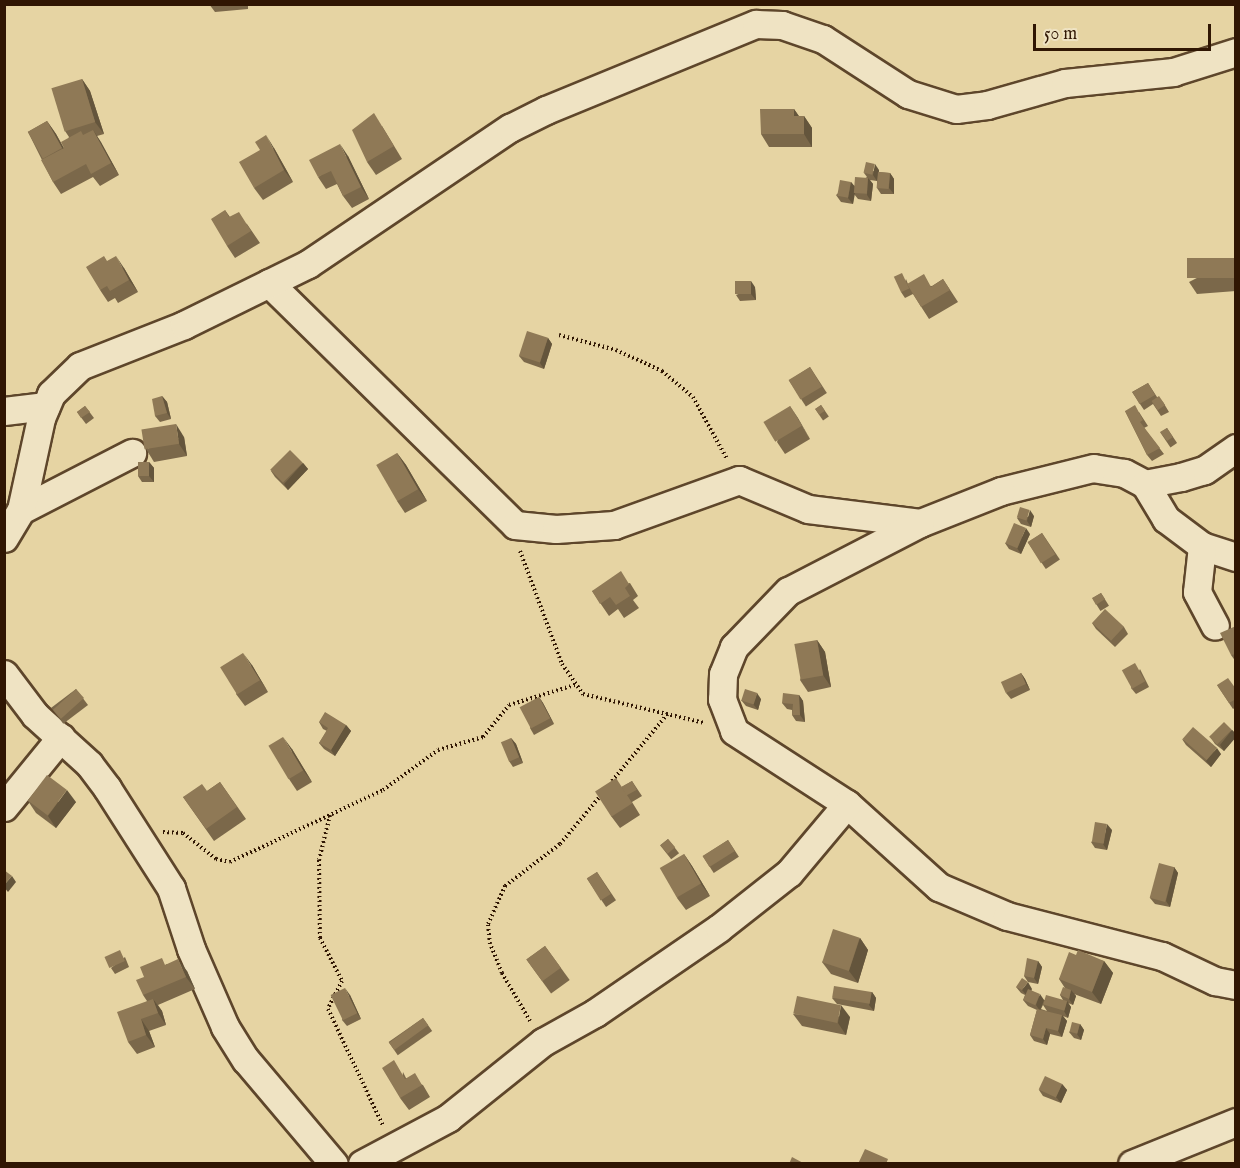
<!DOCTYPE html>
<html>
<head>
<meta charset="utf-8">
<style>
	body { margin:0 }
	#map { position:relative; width:1240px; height:1168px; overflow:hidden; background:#e6d4a3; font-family:"IM FELL English",serif }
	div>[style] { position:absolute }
	.path>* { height:4px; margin-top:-2px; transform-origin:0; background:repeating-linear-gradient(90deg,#301603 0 1.5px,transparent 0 4.5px) }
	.roads { filter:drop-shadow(2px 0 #5e462b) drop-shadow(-2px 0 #5e462b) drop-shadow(0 2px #5e462b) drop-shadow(0 -2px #5e462b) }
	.minor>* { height:27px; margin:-13.5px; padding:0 13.5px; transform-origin:13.5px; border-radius:13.5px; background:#efe3c3 }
	.wall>* { inset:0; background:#7b684a; transform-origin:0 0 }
	.shaded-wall>* { inset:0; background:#64553c }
	.building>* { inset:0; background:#8f7956; transform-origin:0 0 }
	span { translate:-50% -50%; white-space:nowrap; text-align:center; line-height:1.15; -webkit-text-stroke:5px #efe3c3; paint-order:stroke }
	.frame { position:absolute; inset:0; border:6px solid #301603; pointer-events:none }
	.scale { position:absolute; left:1033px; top:24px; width:178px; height:27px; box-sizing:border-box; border:3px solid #301603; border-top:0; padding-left:8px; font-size:18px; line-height:21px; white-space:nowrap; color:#301603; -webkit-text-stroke:4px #efe3c3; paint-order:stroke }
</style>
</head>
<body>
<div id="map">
	<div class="path">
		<div style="left:559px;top:335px;width:59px;rotate:14.7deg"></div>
		<div style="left:616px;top:350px;width:51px;rotate:24.5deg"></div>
		<div style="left:662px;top:371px;width:40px;rotate:40deg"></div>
		<div style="left:693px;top:397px;width:71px;rotate:61.3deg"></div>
		<div style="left:520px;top:551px;width:121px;rotate:69.6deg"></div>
		<div style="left:562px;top:664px;width:37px;rotate:55deg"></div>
		<div style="left:583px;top:694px;width:125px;rotate:13.4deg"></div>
		<div style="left:612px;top:781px;width:89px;rotate:-50.4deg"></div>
		<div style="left:330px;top:815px;width:46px;rotate:103.7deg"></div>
		<div style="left:319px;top:860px;width:78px;rotate:89.3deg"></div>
		<div style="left:320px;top:938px;width:48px;rotate:62.9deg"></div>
		<div style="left:342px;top:981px;width:31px;rotate:117deg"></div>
		<div style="left:328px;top:1009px;width:129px;rotate:64.8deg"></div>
		<div style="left:163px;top:832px;width:20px;rotate:3deg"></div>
		<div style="left:183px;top:833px;width:42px;rotate:38.2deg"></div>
		<div style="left:216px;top:859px;width:14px;rotate:12deg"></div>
		<div style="left:230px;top:862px;width:169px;rotate:-25.2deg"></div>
		<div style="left:383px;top:790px;width:68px;rotate:-36deg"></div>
		<div style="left:438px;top:750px;width:47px;rotate:-16.1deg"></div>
		<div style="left:483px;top:737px;width:41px;rotate:-50.9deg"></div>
		<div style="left:509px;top:705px;width:69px;rotate:-16.9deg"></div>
		<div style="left:530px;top:1021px;width:56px;rotate:-120.3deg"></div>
		<div style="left:502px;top:973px;width:31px;rotate:-112deg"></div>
		<div style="left:490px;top:944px;width:20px;rotate:-96deg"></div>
		<div style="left:488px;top:924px;width:42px;rotate:-65.9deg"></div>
		<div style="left:505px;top:886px;width:69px;rotate:-37.4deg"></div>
		<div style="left:560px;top:844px;width:65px;rotate:-50deg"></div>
	</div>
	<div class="roads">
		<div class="minor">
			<div style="left:269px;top:283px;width:345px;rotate:44.5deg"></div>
			<div style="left:515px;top:525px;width:41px;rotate:5.6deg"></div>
			<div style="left:556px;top:529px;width:58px;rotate:-3.9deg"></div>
			<div style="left:614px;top:525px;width:133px;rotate:-19.8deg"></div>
			<div style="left:739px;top:480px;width:75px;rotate:22.8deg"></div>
			<div style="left:808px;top:509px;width:113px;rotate:7.1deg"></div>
			<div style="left:4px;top:411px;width:42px;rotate:-6.8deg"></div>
			<div style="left:1236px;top:448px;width:39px;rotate:145deg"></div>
			<div style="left:1204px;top:470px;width:24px;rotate:163deg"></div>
			<div style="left:1181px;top:477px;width:37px;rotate:169deg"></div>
			<div style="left:1145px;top:484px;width:24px;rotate:-152deg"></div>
			<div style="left:1124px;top:473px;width:31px;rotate:-171deg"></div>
			<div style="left:1093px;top:468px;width:95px;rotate:166deg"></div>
			<div style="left:1001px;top:491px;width:87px;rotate:158.4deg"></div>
			<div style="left:920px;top:523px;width:148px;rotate:152.7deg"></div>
			<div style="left:788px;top:591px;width:78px;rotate:134deg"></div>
			<div style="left:734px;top:647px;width:29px;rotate:112deg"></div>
			<div style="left:723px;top:674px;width:25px;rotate:92deg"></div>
			<div style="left:722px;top:699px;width:34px;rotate:69deg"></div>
			<div style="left:734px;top:731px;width:135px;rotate:32.9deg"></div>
			<div style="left:847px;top:804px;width:124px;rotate:42.1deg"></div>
			<div style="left:939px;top:887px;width:74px;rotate:23.1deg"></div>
			<div style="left:1007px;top:916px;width:160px;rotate:14.5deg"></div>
			<div style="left:1162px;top:956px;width:59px;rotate:25.3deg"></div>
			<div style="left:1215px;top:981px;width:21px;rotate:11deg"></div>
			<div style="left:1145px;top:484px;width:41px;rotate:59deg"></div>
			<div style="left:1166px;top:519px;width:45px;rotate:36.9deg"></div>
			<div style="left:1202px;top:546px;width:36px;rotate:18deg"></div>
			<div style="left:21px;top:510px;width:125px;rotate:-27.2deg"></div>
			<div style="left:4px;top:538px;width:33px;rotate:-59deg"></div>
			<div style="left:21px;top:510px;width:94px;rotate:-77.7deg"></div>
			<div style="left:41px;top:418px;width:26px;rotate:-67deg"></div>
			<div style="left:51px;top:394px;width:40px;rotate:-44deg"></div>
			<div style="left:80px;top:366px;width:112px;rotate:-21.5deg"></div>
			<div style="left:184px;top:325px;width:138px;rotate:-26.2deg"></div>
			<div style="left:308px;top:264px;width:244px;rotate:-34deg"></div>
			<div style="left:510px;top:128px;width:40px;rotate:-26.6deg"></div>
			<div style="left:546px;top:110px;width:227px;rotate:-22.3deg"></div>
			<div style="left:756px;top:24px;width:26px;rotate:2deg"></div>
			<div style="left:782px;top:25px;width:43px;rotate:18.9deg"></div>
			<div style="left:823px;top:39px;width:101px;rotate:32.9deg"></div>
			<div style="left:908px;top:94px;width:50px;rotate:17.4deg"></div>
			<div style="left:956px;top:109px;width:31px;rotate:-7deg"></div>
			<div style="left:987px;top:105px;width:81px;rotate:-15.8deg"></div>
			<div style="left:1065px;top:83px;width:109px;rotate:-5.8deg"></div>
			<div style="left:1173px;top:72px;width:66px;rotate:-17.6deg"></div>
			<div style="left:1202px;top:546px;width:46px;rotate:96.2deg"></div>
			<div style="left:1197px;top:592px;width:38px;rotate:62deg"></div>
			<div style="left:4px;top:674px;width:51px;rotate:52.9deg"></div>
			<div style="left:35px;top:715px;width:73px;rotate:42.2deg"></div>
			<div style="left:89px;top:764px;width:30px;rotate:53deg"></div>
			<div style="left:107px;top:788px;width:119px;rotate:57.4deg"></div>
			<div style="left:171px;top:888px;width:64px;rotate:71.8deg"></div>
			<div style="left:191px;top:949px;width:85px;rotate:66.4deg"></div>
			<div style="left:225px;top:1027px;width:39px;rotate:58deg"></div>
			<div style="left:246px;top:1060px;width:136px;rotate:49.8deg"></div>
			<div style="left:4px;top:807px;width:90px;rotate:-50.8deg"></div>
			<div style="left:362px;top:1164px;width:98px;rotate:-28.1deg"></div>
			<div style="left:448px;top:1118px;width:122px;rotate:-38.7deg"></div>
			<div style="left:543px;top:1042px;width:60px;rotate:-29.1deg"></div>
			<div style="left:595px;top:1013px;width:150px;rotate:-34.4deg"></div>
			<div style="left:719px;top:928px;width:89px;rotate:-38.2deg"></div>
			<div style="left:789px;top:873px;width:90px;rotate:-50deg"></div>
			<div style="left:1132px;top:1164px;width:112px;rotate:-22deg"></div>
		</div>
	</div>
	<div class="wall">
		<div style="clip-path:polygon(209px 4px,248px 4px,248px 9px,215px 12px)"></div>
		<div style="clip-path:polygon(82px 79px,90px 91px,104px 134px,97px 136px,119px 175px,100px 186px,93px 177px,61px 194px,53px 182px,28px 132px,47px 121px,56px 134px,64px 148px,69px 137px,65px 131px)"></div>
		<div style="clip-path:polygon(794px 109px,799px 116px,804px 116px,812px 128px,812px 147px,769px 147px,761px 134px)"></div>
		<div style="clip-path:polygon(382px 126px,402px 159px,376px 175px,367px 162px)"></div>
		<div style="clip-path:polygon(274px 148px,293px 182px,263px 200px,254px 188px)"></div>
		<div style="clip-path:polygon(348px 156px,369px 199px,352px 208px,343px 196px,337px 184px,326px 189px,318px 177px)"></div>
		<div style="clip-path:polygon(879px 170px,879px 172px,890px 173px,894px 179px,894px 194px,881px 194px,877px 188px,877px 181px,870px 180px,873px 184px,871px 201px,858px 199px,854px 194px,853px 204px,841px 202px,836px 195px,851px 182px,854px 186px,867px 177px,864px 173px)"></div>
		<div style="clip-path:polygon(225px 210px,230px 217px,247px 224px,260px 243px,235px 258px,227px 246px)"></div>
		<div style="clip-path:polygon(1236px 258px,1236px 291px,1197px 294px,1189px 282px)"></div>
		<div style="clip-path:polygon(107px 261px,124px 268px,138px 292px,118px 303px,115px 298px,108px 302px,100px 290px)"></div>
		<div style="clip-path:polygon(906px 279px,908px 284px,932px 286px,943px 279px,958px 302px,929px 319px,913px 294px,905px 298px,901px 292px)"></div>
		<div style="clip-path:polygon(755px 287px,756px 300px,740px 301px,736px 295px)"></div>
		<div style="clip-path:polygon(548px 338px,552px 344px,544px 369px,524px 362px,519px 356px)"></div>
		<div style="left:810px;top:367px;width:31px;height:25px;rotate:57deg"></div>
		<div style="clip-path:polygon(1148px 383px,1157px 397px,1163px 402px,1169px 412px,1161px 416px,1153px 404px,1144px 410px,1132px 392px)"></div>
		<div style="clip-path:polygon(162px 396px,167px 402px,171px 419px,160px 422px,155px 416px)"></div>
		<div style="left:821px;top:405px;width:14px;height:7px;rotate:56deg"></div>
		<div style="left:85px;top:406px;width:15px;height:10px;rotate:53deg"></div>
		<div style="clip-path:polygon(790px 406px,810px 439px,785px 454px,777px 442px)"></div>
		<div style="clip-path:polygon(1125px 411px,1139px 412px,1148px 426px,1144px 428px,1164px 454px,1152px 461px,1147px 455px)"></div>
		<div style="left:1167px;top:428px;width:18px;height:8px;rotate:56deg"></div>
		<div style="clip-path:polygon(184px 437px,187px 456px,154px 462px,146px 449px)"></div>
		<div style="clip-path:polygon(397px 453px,406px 465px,427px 501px,405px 513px,397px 501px)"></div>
		<div style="clip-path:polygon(149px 462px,154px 468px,154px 482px,142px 482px,138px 476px)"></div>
		<div style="clip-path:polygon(303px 463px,308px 469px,288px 490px,275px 477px,271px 471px)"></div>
		<div style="clip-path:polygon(1034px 516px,1031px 527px,1021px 524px,1017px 518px)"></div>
		<div style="left:1042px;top:533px;width:32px;height:17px;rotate:56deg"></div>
		<div style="clip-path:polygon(1030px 534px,1021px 554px,1009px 549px,1005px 543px)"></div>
		<div style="clip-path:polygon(630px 583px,638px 596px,633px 600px,639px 608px,624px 618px,618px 609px,609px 616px,592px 591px)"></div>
		<div style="left:1101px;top:593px;width:15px;height:10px;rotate:58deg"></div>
		<div style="clip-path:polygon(1092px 623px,1124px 627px,1128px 634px,1115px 647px,1096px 629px)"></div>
		<div style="clip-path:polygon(1236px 626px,1236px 662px,1231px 655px)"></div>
		<div style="clip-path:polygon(817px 640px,825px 652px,831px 687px,808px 692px,800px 680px)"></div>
		<div style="clip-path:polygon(252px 665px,268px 692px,245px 706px,236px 694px)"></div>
		<div style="clip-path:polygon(1140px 669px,1149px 687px,1136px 694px,1131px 688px)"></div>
		<div style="clip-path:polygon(1021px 673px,1025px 679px,1030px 690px,1011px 699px,1006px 693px)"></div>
		<div style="clip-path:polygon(1217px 685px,1236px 689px,1236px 707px,1233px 709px)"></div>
		<div style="left:76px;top:689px;width:20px;height:31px;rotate:53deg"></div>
		<div style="clip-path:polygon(799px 695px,803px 701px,805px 722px,796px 721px,792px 715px,792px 710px,787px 709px,782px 703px)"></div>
		<div style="clip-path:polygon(539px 697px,543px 703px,554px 724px,534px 735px,530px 728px)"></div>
		<div style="clip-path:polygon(761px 699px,758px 710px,746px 706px,741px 700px)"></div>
		<div style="clip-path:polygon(319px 722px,346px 725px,351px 731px,335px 756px,324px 749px,319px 743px,327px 731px,323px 729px)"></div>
		<div style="clip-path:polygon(1232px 730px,1236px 734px,1236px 737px,1224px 751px,1215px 744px,1211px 738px)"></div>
		<div style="clip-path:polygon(511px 738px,516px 744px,523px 763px,513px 767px,509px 761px)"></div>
		<div style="clip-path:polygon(1182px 739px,1221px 754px,1211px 767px,1186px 745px)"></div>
		<div style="clip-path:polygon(292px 749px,312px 782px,297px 791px,289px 779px)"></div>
		<div style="clip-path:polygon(632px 781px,642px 796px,632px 802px,640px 815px,620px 828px,611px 816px,622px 787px)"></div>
		<div style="clip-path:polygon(220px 782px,246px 819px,214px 841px,183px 797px,207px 791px)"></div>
		<div style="clip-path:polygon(28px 801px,76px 802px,56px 828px,36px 813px)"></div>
		<div style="clip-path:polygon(1112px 830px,1107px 850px,1095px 848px,1091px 842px)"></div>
		<div style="left:668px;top:839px;width:18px;height:10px;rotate:52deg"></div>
		<div style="left:728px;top:840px;width:20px;height:30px;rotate:57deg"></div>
		<div style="clip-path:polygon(684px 854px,692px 866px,710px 896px,686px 910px,677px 898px)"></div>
		<div style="clip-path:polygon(1174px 867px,1178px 873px,1170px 907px,1155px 904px,1150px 898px)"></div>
		<div style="left:597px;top:872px;width:34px;height:12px;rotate:56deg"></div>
		<div style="clip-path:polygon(860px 938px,868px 950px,858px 983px,831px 974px,822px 962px)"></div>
		<div style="left:545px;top:946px;width:42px;height:23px;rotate:54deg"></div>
		<div style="clip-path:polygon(evenodd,1076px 955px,1104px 961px,1113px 973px,1101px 1004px,1074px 994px,1076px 996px,1073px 1005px,1068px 1003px,1071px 1007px,1068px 1018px,1063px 1016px,1067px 1021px,1062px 1037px,1050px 1034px,1047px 1045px,1034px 1041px,1030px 1035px,1037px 1010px,1028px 1006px,1023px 1000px,1025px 995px,1021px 993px,1016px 987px,1032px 989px,1031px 990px,1044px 1000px,1063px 1000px,1060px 995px,1065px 988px,1059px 979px,1076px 955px,1043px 1005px,1047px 1011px,1041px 1009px,1043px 1005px)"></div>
		<div style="clip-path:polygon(125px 957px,129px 967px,115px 974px,111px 968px)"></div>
		<div style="clip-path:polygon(1038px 961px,1042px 967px,1038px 984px,1028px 982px,1024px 976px)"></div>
		<div style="clip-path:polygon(167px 964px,187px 971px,195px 989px,158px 1005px,162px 1011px,166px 1025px,149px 1031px,155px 1047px,137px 1054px,128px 1042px,147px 1001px,143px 995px,144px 977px)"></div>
		<div style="clip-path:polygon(872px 992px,876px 998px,874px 1011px,837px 1004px,832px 998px)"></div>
		<div style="clip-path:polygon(350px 995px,361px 1019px,347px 1026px,342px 1020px)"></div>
		<div style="clip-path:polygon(793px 1014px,850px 1017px,846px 1035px,802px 1026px)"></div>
		<div style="left:423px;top:1018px;width:16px;height:42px;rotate:55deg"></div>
		<div style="clip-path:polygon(1080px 1024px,1084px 1030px,1081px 1040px,1074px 1038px,1069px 1032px)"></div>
		<div style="clip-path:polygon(403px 1072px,406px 1078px,423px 1085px,430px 1097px,409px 1110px,400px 1098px)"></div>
		<div style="clip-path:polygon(1062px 1084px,1067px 1090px,1061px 1103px,1043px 1096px,1039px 1090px)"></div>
	</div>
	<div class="shaded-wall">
		<div style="clip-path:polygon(82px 79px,90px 91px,104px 134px,95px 122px)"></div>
		<div style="clip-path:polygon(794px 109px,802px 121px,794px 116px)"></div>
		<div style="clip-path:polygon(804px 116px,812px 128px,812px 147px,804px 134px)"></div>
		<div style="clip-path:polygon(47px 121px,56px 134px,70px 160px,62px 148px)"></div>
		<div style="clip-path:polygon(93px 130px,101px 142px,119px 175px,111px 163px)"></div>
		<div style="clip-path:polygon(266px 135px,274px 148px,293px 182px,284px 170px)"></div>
		<div style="clip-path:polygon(340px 144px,348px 156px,369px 199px,361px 187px)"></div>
		<div style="clip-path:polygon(875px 164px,879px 170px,877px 181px,873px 175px)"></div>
		<div style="clip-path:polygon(890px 173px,894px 179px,894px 194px,889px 188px)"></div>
		<div style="clip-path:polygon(868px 178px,873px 184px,871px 201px,867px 195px)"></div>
		<div style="clip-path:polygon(851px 182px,856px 188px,853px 204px,848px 198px)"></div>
		<div style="clip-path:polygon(116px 256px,124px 268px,138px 292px,129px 280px)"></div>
		<div style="clip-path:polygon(751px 281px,755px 287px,756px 300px,751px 294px)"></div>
		<div style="clip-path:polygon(548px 338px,552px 344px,544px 369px,540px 363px)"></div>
		<div style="clip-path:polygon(162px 396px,167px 402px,171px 419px,167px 413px)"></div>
		<div style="clip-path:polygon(790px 406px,798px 418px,810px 439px,802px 426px)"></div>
		<div style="clip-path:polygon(176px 424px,184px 437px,187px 456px,179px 444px)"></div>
		<div style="clip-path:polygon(397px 453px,406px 465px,427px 501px,418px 489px)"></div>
		<div style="clip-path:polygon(149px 462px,154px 468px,154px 482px,149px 476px)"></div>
		<div style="clip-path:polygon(303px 463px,308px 469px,288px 490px,284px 484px)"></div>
		<div style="clip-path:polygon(1030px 510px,1034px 516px,1031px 527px,1027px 521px)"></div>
		<div style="clip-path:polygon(1026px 528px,1030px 534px,1021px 554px,1017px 548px)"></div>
		<div style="clip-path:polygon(817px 640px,825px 652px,831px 687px,823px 675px)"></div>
		<div style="clip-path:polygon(243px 653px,252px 665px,268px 692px,260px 680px)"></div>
		<div style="clip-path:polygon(1021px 673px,1025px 679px,1030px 690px,1026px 684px)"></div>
		<div style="clip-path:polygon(757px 693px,761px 699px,758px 710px,753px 704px)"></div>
		<div style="clip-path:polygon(799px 695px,803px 701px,805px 722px,800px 715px)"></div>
		<div style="clip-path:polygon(539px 697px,543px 703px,554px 724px,550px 718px)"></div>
		<div style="clip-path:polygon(346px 725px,351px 731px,335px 756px,331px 750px)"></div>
		<div style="clip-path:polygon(1232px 730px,1236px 734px,1236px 737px,1224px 751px,1220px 745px)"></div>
		<div style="clip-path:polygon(283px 737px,292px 749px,312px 782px,303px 770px)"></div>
		<div style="clip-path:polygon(511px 738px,516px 744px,523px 763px,519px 757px)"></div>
		<div style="clip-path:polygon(1217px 748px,1221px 754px,1211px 767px,1206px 761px)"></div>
		<div style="clip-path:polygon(67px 790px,76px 802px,56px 828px,48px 816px)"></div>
		<div style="clip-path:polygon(1107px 824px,1112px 830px,1107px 850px,1103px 844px)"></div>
		<div style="clip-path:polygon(684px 854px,692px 866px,710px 896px,701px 884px)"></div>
		<div style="clip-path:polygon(1174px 867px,1178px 873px,1170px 907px,1166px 901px)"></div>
		<div style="clip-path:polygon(12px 876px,16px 882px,8px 892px,4px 887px,4px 885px)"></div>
		<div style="clip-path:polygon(860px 938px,868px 950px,858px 983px,849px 971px)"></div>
		<div style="clip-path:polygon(178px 959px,187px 971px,195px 989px,186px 977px)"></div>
		<div style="clip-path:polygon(1038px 961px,1042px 967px,1038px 984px,1034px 978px)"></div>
		<div style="clip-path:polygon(1104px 961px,1113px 973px,1101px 1004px,1092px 992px)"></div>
		<div style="clip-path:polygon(1028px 982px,1032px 989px,1027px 996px,1022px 990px)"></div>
		<div style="clip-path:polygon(345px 988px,350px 995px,361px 1019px,357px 1013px)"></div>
		<div style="clip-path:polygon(1071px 990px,1076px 996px,1073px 1005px,1069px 999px)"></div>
		<div style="clip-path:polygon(872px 992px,876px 998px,874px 1011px,869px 1005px)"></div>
		<div style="clip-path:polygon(1040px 994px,1044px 1000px,1040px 1011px,1036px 1005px)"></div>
		<div style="clip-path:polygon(153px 999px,162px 1011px,166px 1025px,158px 1013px)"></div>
		<div style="clip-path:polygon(1067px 1001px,1071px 1007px,1068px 1018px,1064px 1011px)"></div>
		<div style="clip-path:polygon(841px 1005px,850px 1017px,846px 1035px,838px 1023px)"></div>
		<div style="clip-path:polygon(1062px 1015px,1067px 1021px,1062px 1037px,1058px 1031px)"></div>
		<div style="clip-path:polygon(141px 1019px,149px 1031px,155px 1047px,146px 1035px)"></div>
		<div style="clip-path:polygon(1080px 1024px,1084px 1030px,1081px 1040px,1077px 1034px)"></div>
		<div style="clip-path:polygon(1046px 1028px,1050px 1034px,1047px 1045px,1043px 1039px)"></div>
		<div style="clip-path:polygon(1062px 1084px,1067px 1090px,1061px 1103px,1056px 1097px)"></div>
	</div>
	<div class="building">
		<div style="left:82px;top:79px;width:45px;height:32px;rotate:73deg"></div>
		<div style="clip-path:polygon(760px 109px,794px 109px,794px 116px,804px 116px,804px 134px,761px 134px)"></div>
		<div style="clip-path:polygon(374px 113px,394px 146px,367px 162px,352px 130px)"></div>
		<div style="left:47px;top:121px;width:31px;height:22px;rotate:61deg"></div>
		<div style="clip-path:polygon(93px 130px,111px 163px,91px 174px,86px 164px,53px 182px,41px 160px,64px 148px,61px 142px,81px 131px,83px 135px)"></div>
		<div style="clip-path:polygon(266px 135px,284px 170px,254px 188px,239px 162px,260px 150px,255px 142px)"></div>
		<div style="clip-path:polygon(340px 144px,361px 187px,343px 196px,331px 171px,318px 177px,309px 160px)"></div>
		<div style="left:866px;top:162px;width:9px;height:11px;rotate:13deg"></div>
		<div style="left:878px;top:172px;width:12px;height:16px;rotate:5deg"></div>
		<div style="left:855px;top:177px;width:13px;height:16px;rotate:4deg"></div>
		<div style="left:840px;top:180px;width:11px;height:16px;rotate:10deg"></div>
		<div style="clip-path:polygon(225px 210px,229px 217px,239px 212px,251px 231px,227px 246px,211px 219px)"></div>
		<div style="clip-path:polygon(104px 256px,107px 261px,116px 256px,129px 280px,110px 291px,107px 286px,100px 290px,86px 267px)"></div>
		<div style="left:1236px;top:258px;width:20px;height:49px;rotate:90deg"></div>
		<div style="left:902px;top:273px;width:17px;height:9px;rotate:65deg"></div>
		<div style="clip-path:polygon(924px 274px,931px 287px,943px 279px,950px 290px,921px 307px,907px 284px)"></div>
		<div style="left:751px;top:281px;width:13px;height:16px;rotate:90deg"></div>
		<div style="left:527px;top:331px;width:22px;height:26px;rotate:18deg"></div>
		<div style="left:810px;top:367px;width:23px;height:25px;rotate:59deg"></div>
		<div style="left:1148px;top:383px;width:14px;height:18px;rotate:60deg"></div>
		<div style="clip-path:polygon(162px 396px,167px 413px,155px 416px,152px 399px)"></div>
		<div style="left:1159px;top:396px;width:11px;height:9px;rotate:56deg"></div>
		<div style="left:821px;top:405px;width:7px;height:7px;rotate:56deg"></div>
		<div style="clip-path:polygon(1135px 405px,1143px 420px,1140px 422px,1160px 448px,1147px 455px,1125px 411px)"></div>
		<div style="clip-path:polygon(85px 406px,90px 412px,81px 418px,77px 412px)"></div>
		<div style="left:790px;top:406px;width:23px;height:31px;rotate:59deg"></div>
		<div style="left:176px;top:424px;width:20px;height:35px;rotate:81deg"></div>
		<div style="clip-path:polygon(1167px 428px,1173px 437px,1167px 441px,1160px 432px)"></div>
		<div style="left:290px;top:450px;width:18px;height:28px;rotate:45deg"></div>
		<div style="left:397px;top:453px;width:42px;height:24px;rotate:60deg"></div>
		<div style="left:138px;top:462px;width:11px;height:14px"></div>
		<div style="left:1020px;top:507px;width:10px;height:11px;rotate:17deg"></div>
		<div style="left:1014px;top:523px;width:13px;height:22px;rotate:23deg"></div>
		<div style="left:1042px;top:533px;width:25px;height:17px;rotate:58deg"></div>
		<div style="clip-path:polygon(621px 571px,629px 584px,625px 588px,630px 596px,616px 605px,610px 597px,600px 604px,592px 591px)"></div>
		<div style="clip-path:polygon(1101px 593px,1105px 599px,1096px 605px,1092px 598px)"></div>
		<div style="left:1105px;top:609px;width:26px;height:19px;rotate:43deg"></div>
		<div style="clip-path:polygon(1236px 626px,1236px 654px,1231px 655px,1220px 633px)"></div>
		<div style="left:817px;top:640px;width:36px;height:23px;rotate:80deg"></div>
		<div style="left:243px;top:653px;width:32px;height:27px;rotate:58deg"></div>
		<div style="left:1135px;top:663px;width:21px;height:15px;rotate:61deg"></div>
		<div style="left:1021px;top:673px;width:12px;height:22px;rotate:66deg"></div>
		<div style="clip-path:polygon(1228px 678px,1236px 689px,1236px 699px,1229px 703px,1217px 685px)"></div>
		<div style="left:76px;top:689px;width:12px;height:31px;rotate:48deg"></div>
		<div style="left:745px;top:689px;width:13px;height:12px;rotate:18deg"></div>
		<div style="clip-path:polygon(783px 693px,799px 695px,800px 715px,792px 715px,793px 704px,782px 703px)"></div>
		<div style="left:539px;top:697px;width:24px;height:22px;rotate:62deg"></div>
		<div style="clip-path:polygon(325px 712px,346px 725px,331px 750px,319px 743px,328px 728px,319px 722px)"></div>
		<div style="left:1224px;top:722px;width:11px;height:21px;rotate:45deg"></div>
		<div style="left:1193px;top:727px;width:32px;height:16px;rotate:41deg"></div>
		<div style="left:283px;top:737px;width:39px;height:17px;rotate:59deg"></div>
		<div style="left:511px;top:738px;width:21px;height:11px;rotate:67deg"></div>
		<div style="left:47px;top:775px;width:25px;height:32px;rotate:37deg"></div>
		<div style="left:616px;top:778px;width:30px;height:25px;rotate:57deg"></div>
		<div style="left:632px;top:781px;width:10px;height:12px;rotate:61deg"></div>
		<div style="clip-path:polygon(220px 782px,237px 807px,206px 829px,183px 797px,202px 784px,207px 791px)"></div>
		<div style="left:1095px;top:822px;width:12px;height:20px;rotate:9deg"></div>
		<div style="left:668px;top:839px;width:11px;height:10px;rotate:49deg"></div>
		<div style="left:728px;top:840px;width:13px;height:30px;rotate:58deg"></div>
		<div style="left:684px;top:854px;width:34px;height:28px;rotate:60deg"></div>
		<div style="left:1159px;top:863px;width:16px;height:36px;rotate:15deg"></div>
		<div style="clip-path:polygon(4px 870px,12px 876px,4px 885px)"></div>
		<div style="left:597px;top:872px;width:26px;height:12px;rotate:58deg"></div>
		<div style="left:833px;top:929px;width:28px;height:35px;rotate:18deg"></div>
		<div style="left:545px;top:946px;width:27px;height:23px;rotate:54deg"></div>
		<div style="left:120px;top:950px;width:12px;height:17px;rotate:66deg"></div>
		<div style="clip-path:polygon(1078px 950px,1104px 961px,1092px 992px,1059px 979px,1069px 952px,1076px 955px)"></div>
		<div style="clip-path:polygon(162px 958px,165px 965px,178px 959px,186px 977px,143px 995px,136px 980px,144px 977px,140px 967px)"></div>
		<div style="clip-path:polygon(1027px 958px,1038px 961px,1034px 978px,1024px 976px)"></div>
		<div style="clip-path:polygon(1022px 978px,1028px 982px,1022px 990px,1016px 987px)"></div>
		<div style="left:834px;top:986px;width:38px;height:12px;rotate:9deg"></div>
		<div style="clip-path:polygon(1063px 987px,1071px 990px,1069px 999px,1060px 995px)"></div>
		<div style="left:345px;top:988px;width:28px;height:16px;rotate:64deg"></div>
		<div style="left:1028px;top:989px;width:13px;height:12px;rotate:23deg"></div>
		<div style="left:1046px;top:995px;width:22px;height:10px;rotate:16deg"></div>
		<div style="left:797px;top:996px;width:45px;height:18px;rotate:12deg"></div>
		<div style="clip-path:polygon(153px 999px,158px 1013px,141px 1019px,146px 1035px,128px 1042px,117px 1012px)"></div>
		<div style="clip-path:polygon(1037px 1009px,1062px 1015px,1058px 1031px,1046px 1028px,1043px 1039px,1030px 1035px)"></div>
		<div style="left:423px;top:1018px;width:9px;height:42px;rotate:54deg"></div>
		<div style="left:1072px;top:1022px;width:8px;height:10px;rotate:14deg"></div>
		<div style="clip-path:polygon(394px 1060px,405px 1079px,415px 1073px,422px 1085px,400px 1098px,382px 1068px)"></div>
		<div style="left:1045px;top:1076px;width:19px;height:15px;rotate:25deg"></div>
		<div style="clip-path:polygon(865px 1149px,888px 1159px,886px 1164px,858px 1164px)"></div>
		<div style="clip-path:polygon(792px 1157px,805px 1164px,789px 1164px)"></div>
	</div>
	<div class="frame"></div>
	<div class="scale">50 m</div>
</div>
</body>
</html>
